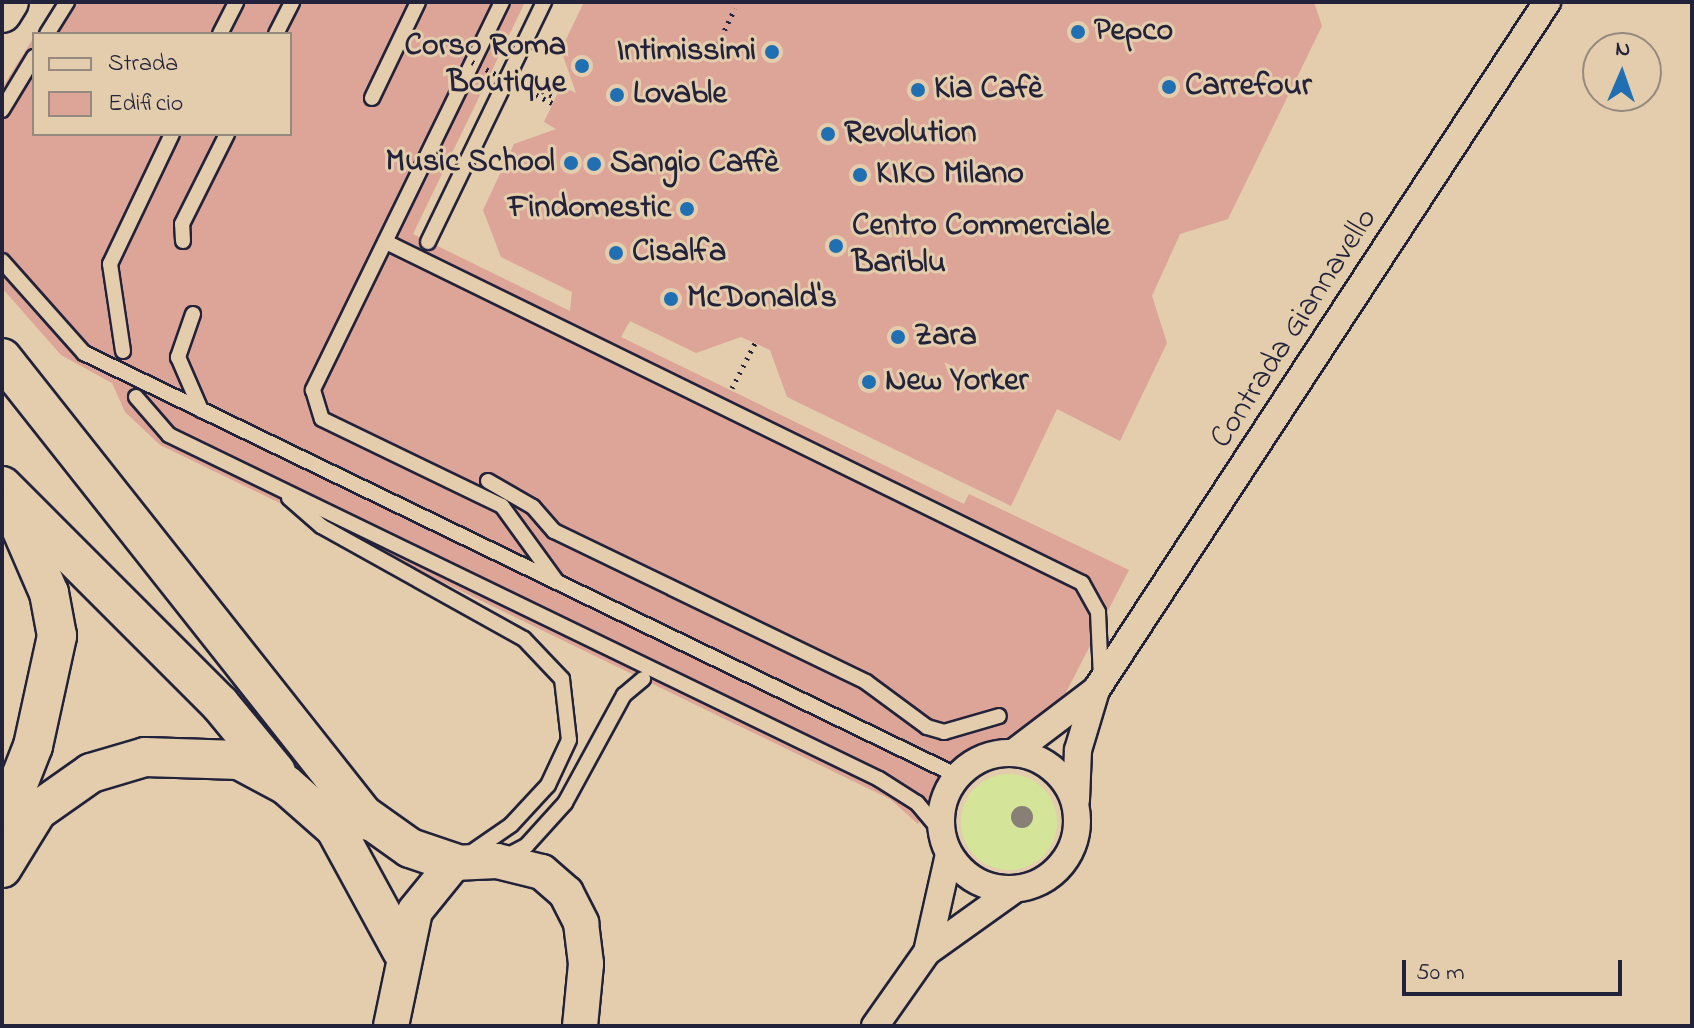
<!DOCTYPE html>
<html>
<head>
<meta charset="utf-8">
<style>
	body { margin:0 }
	#map { position:relative; width:1694px; height:1028px; overflow:hidden; background:#e3cdac; font-family:"Indie Flower",sans-serif }
	div>[style] { position:absolute }
	.green>* { inset:0; background:#d4e599 }
	.round { border-radius:50% }
	.building>* { inset:0; background:#dda498 }
	.path>* { height:5px; margin-top:-2.5px; transform-origin:0; background:repeating-linear-gradient(90deg,#22223b 0 2px,transparent 0 8px) }
	.roads { filter:drop-shadow(2px 0 #22223b) drop-shadow(-2px 0 #22223b) drop-shadow(0 2px #22223b) drop-shadow(0 -2px #22223b) }
	.service>* { height:14px; margin:-7px; padding:0 7px; transform-origin:7px; border-radius:7px; background:#e3cdac }
	.minor>* { height:26px; margin:-13px; padding:0 13px; transform-origin:13px; border-radius:13px; background:#e3cdac }
	.minor>.ring { margin:-13px; padding:0; box-sizing:content-box; background:none; border:26px solid #e3cdac; border-radius:50% }
	.tertiary>* { height:34px; margin:-17px; padding:0 17px; transform-origin:17px; border-radius:17px; background:#e3cdac }
	.secondary>* { height:38px; margin:-19px; padding:0 19px; transform-origin:19px; border-radius:19px; background:#e3cdac }
	.path-bridge>* { height:5px; margin-top:-2.5px; transform-origin:0; background:repeating-linear-gradient(90deg,#22223b 0 2px,transparent 0 8px) }
	.trees>* { width:22px; height:22px; margin:-11px; border-radius:50%; background:#887f76 }
	.dots>* { width:22px; height:22px; translate:-50% -50%; box-sizing:border-box; border:4px solid #e3cdac; border-radius:50% }
	span { translate:-50% -50%; white-space:nowrap; text-align:center; line-height:1.15; -webkit-text-stroke:6px #e3cdac; paint-order:stroke }
	.poi-label { font-size:32px; color:#22223b; font-weight:700 }
	.left { translate:0 -50%; text-align:left }
	.right { translate:-100% -50%; text-align:right }
	.street-label { font-size:32px; color:#22223b }
	.frame { position:absolute; inset:0; border:4px solid #22223b; pointer-events:none }
	.legend { position:absolute; left:32px; top:32px; width:260px; height:104px; box-sizing:border-box; background:#e3cdac; border:2px solid #96897f; margin:0; padding:10px 14px; list-style:none; font-size:24px; color:#22223b }
	.legend li { display:flex; align-items:center; gap:16px; height:40px }
	.legend b { width:40px; border:2px solid #96897f }
	.north { position:absolute; left:1582px; top:32px; width:80px; height:80px; box-sizing:border-box; background:#e3cdac; border:2px solid #96897f; border-radius:50%; rotate:2deg; font-size:22px; font-weight:700; line-height:32px; text-align:center; color:#22223b }
	.north::after { content:''; display:block; margin:auto; width:28px; height:36px; background:#1f6fb2; clip-path:polygon(50% 0,100% 100%,50% 72%,0 100%) }
	.scale { position:absolute; left:1402px; top:960px; width:220px; height:36px; box-sizing:border-box; border:4px solid #22223b; border-top:0; padding-left:10px; font-size:24px; line-height:28px; white-space:nowrap; color:#22223b; -webkit-text-stroke:6px #e3cdac; paint-order:stroke }
</style>
</head>
<body>
<div id="map">
	<div class="green">
		<div class="round" style="left:961px;top:774px;width:96px;height:96px"></div>
	</div>
	<div class="building">
		<div style="clip-path:polygon(56px 2px,525px 2px,413px 234px,570px 311px,572px 292px,501px 257px,483px 210px,514px 144px,556px 129px,544px 122px,561px 86px,576px 93px,561px 50px,584px 2px,1314px 2px,1322px 26px,1228px 219px,1180px 234px,1152px 296px,1167px 343px,1120px 441px,1057px 409px,1011px 506px,787px 397px,770px 350px,741px 337px,696px 353px,630px 321px,621px 337px,964px 504px,969px 494px,1129px 570px,1059px 706px,1018px 735px,952px 761px,918px 824px,890px 799px,160px 445px,125px 412px,112px 383px,61px 355px,2px 288px,2px 88px,34px 37px,34px 134px,290px 134px,290px 34px,36px 34px)"></div>
	</div>
	<div class="path">
		<div style="left:711px;top:59px;width:56px;rotate:-64.8deg"></div>
		<div style="left:528px;top:84px;width:30px;rotate:26deg"></div>
		<div style="left:732px;top:388px;width:51px;rotate:-62.9deg"></div>
	</div>
	<div class="roads">
		<div class="service">
			<div style="left:502px;top:2px;width:432px;rotate:116deg"></div>
			<div style="left:313px;top:390px;width:30px;rotate:73deg"></div>
			<div style="left:322px;top:419px;width:200px;rotate:25.8deg"></div>
			<div style="left:502px;top:506px;width:94px;rotate:54.1deg"></div>
			<div style="left:47px;top:34px;width:38px;rotate:-58deg"></div>
			<div style="left:220px;top:34px;width:36px;rotate:-63deg"></div>
			<div style="left:276px;top:34px;width:36px;rotate:-63deg"></div>
			<div style="left:372px;top:98px;width:106px;rotate:-64.4deg"></div>
			<div style="left:2px;top:110px;width:62px;rotate:-58.9deg"></div>
			<div style="left:183px;top:241px;width:17px;rotate:-93deg"></div>
			<div style="left:182px;top:224px;width:101px;rotate:-63.4deg"></div>
			<div style="left:386px;top:242px;width:775px;rotate:26.1deg"></div>
			<div style="left:1082px;top:583px;width:33px;rotate:61deg"></div>
			<div style="left:1098px;top:612px;width:67px;rotate:87.4deg"></div>
			<div style="left:428px;top:242px;width:267px;rotate:-64.2deg"></div>
			<div style="left:2px;top:261px;width:123px;rotate:48.3deg"></div>
			<div style="left:84px;top:353px;width:971px;rotate:25.83deg"></div>
			<div style="left:193px;top:314px;width:46px;rotate:109.2deg"></div>
			<div style="left:178px;top:357px;width:58px;rotate:66.5deg"></div>
			<div style="left:123px;top:351px;width:88px;rotate:-98.5deg"></div>
			<div style="left:110px;top:264px;width:144px;rotate:-64.5deg"></div>
			<div style="left:136px;top:397px;width:50px;rotate:49deg"></div>
			<div style="left:169px;top:435px;width:789px;rotate:25.85deg"></div>
			<div style="left:879px;top:779px;width:45px;rotate:32.3deg"></div>
			<div style="left:917px;top:803px;width:38px;rotate:50deg"></div>
			<div style="left:488px;top:481px;width:52px;rotate:30deg"></div>
			<div style="left:533px;top:507px;width:32px;rotate:49deg"></div>
			<div style="left:554px;top:531px;width:347px;rotate:25.8deg"></div>
			<div style="left:866px;top:682px;width:76px;rotate:36.4deg"></div>
			<div style="left:927px;top:727px;width:18px;rotate:16deg"></div>
			<div style="left:944px;top:732px;width:57px;rotate:-16.2deg"></div>
			<div style="left:289px;top:498px;width:43px;rotate:41.2deg"></div>
			<div style="left:321px;top:526px;width:232px;rotate:29.1deg"></div>
			<div style="left:524px;top:639px;width:55px;rotate:46.5deg"></div>
			<div style="left:562px;top:679px;width:61px;rotate:83.5deg"></div>
			<div style="left:569px;top:740px;width:50px;rotate:115deg"></div>
			<div style="left:548px;top:785px;width:54px;rotate:132.8deg"></div>
			<div style="left:511px;top:825px;width:55px;rotate:145.4deg"></div>
			<div style="left:503px;top:858px;width:27px;rotate:-28deg"></div>
			<div style="left:527px;top:845px;width:57px;rotate:-47.9deg"></div>
			<div style="left:565px;top:803px;width:123px;rotate:-61.4deg"></div>
			<div style="left:624px;top:695px;width:25px;rotate:-40deg"></div>
		</div>
		<div class="minor">
			<div style="left:1013px;top:753px;width:104px;rotate:-37.2deg"></div>
			<div style="left:1096px;top:690px;width:823px;rotate:-56.75deg"></div>
			<div class="ring" style="left:941px;top:753px;width:110px;height:110px"></div>
			<div style="left:1076px;top:800px;width:50px;rotate:-87.7deg"></div>
			<div style="left:1078px;top:750px;width:63px;rotate:-73.3deg"></div>
			<div style="left:927px;top:952px;width:100px;rotate:-77.3deg"></div>
			<div style="left:875px;top:1026px;width:90px;rotate:-54.9deg"></div>
			<div style="left:927px;top:952px;width:108px;rotate:-35.6deg"></div>
		</div>
		<div class="tertiary">
			<div style="left:391px;top:1026px;width:117px;rotate:-78.2deg"></div>
			<div style="left:415px;top:911px;width:62px;rotate:-50.9deg"></div>
			<div style="left:454px;top:863px;width:43px;rotate:-2.7deg"></div>
			<div style="left:497px;top:861px;width:46px;rotate:13.7deg"></div>
			<div style="left:542px;top:872px;width:32px;rotate:41deg"></div>
			<div style="left:566px;top:893px;width:34px;rotate:63deg"></div>
			<div style="left:581px;top:923px;width:41px;rotate:83deg"></div>
			<div style="left:586px;top:964px;width:62px;rotate:95.5deg"></div>
		</div>
		<div class="secondary">
			<div style="left:2px;top:13px;width:13px;rotate:-58deg"></div>
			<div style="left:2px;top:358px;width:590px;rotate:51.67deg"></div>
			<div style="left:2px;top:486px;width:308px;rotate:45deg"></div>
			<div style="left:220px;top:704px;width:88px;rotate:50.5deg"></div>
			<div style="left:348px;top:804px;width:76px;rotate:35.4deg"></div>
			<div style="left:410px;top:848px;width:46px;rotate:18.8deg"></div>
			<div style="left:2px;top:825px;width:85px;rotate:-68.6deg"></div>
			<div style="left:33px;top:746px;width:113px;rotate:-77.7deg"></div>
			<div style="left:57px;top:636px;width:44px;rotate:-100.5deg"></div>
			<div style="left:49px;top:593px;width:88px;rotate:-113.4deg"></div>
			<div style="left:2px;top:868px;width:67px;rotate:-58.4deg"></div>
			<div style="left:37px;top:811px;width:66px;rotate:-35.1deg"></div>
			<div style="left:91px;top:773px;width:56px;rotate:-16.5deg"></div>
			<div style="left:145px;top:757px;width:94px;rotate:1.8deg"></div>
			<div style="left:239px;top:760px;width:53px;rotate:28deg"></div>
			<div style="left:286px;top:785px;width:65px;rotate:41.3deg"></div>
			<div style="left:335px;top:828px;width:140px;rotate:61.4deg"></div>
		</div>
	</div>
	<div class="path-bridge">
		<div style="left:472px;top:62px;width:90px;rotate:27.1deg"></div>
	</div>
	<div class="trees">
		<div style="left:1022px;top:817px"></div>
	</div>
	<div class="dots">
		<div style="left:1078px;top:32px;background:#1f6fb2"></div>
		<div style="left:772px;top:52px;background:#1f6fb2"></div>
		<div style="left:582px;top:66px;background:#1f6fb2"></div>
		<div style="left:1169px;top:87px;background:#1f6fb2"></div>
		<div style="left:918px;top:90px;background:#1f6fb2"></div>
		<div style="left:617px;top:95px;background:#1f6fb2"></div>
		<div style="left:828px;top:134px;background:#1f6fb2"></div>
		<div style="left:571px;top:163px;background:#1f6fb2"></div>
		<div style="left:594px;top:164px;background:#1f6fb2"></div>
		<div style="left:860px;top:175px;background:#1f6fb2"></div>
		<div style="left:687px;top:209px;background:#1f6fb2"></div>
		<div style="left:836px;top:246px;background:#1f6fb2"></div>
		<div style="left:616px;top:253px;background:#1f6fb2"></div>
		<div style="left:671px;top:299px;background:#1f6fb2"></div>
		<div style="left:898px;top:337px;background:#1f6fb2"></div>
		<div style="left:869px;top:382px;background:#1f6fb2"></div>
	</div>
	<div class="poi-label">
		<span class="left" style="left:1094px;top:32px">Pepco</span>
		<span class="right" style="left:566px;top:66px">Corso Roma<br>Boutique</span>
		<span class="right" style="left:756px;top:52px">Intimissimi</span>
		<span class="left" style="left:1185px;top:87px">Carrefour</span>
		<span class="left" style="left:934px;top:90px">Kia Cafè</span>
		<span class="left" style="left:633px;top:95px">Lovable</span>
		<span class="left" style="left:844px;top:134px">Revolution</span>
		<span class="right" style="left:555px;top:163px">Music School</span>
		<span class="left" style="left:610px;top:164px">Sangio Caffè</span>
		<span class="left" style="left:876px;top:175px">KIKO Milano</span>
		<span class="right" style="left:671px;top:209px">Findomestic</span>
		<span class="left" style="left:852px;top:246px">Centro Commerciale<br>Bariblu</span>
		<span class="left" style="left:632px;top:253px">Cisalfa</span>
		<span class="left" style="left:687px;top:299px">McDonald's</span>
		<span class="left" style="left:914px;top:337px">Zara</span>
		<span class="left" style="left:885px;top:382px">New Yorker</span>
	</div>
	<div class="street-label">
		<span style="left:1295px;top:329px;rotate:-57deg">Contrada Giannavello</span>
	</div>
	<div class="frame"></div>
	<ul class="legend">
	<li><b style="height:10px;background:#e3cdac"></b>Strada</li>
	<li><b style="height:22px;background:#dda498"></b>Edificio</li>
	</ul>
	<div class="north">N</div>
	<div class="scale">50 m</div>
</div>
</body>
</html>
